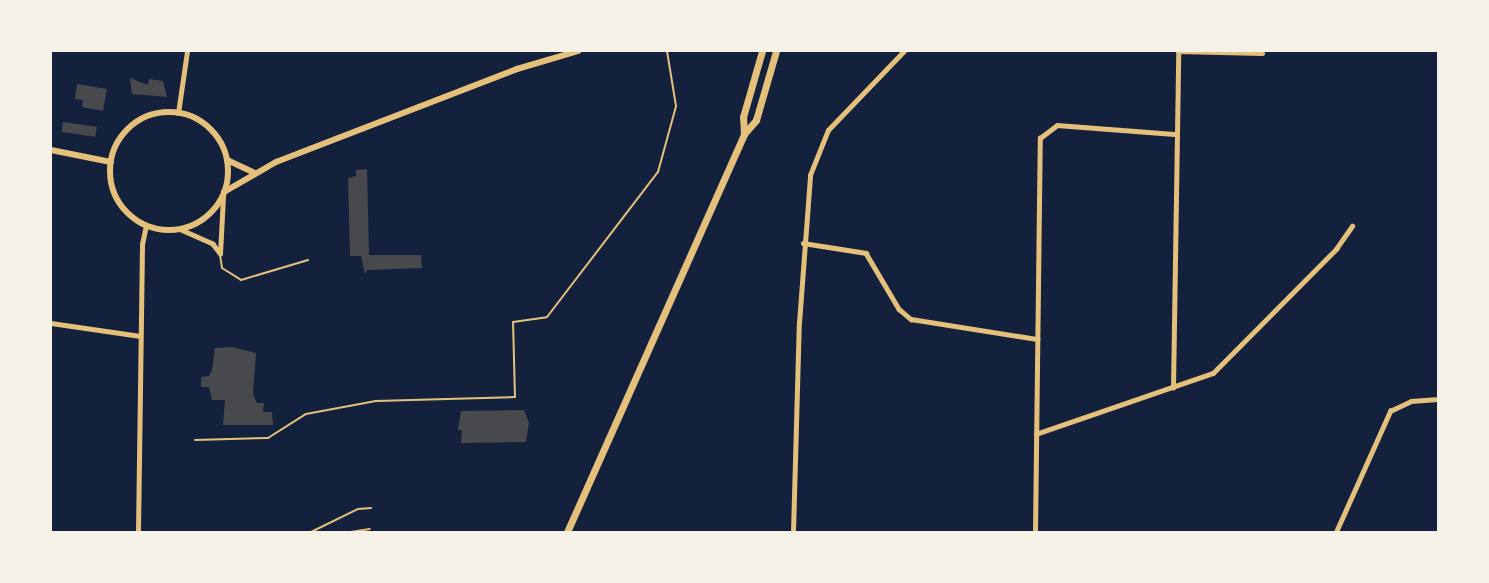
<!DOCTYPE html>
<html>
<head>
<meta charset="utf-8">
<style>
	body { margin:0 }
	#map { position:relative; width:1489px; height:583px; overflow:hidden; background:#14213d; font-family:"Sofia Sans Condensed",sans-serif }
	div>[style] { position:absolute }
	.building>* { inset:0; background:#48494c; transform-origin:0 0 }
	.service>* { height:2px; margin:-1px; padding:0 1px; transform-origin:1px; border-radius:1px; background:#e5c07b }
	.minor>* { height:4.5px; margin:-2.25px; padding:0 2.25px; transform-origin:2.25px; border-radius:2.25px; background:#e5c07b }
	.tertiary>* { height:5px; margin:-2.5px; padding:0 2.5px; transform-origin:2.5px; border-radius:2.5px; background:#e5c07b }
	.secondary>* { height:6px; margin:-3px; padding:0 3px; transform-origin:3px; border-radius:3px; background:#e5c07b }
	.secondary>.ring { margin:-3px; padding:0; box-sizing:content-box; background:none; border:6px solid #e5c07b; border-radius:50% }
	.trunk>* { height:7px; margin:-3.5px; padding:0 3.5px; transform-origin:3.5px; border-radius:3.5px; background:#e5c07b }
	span { translate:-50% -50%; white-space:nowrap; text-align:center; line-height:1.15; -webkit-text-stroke:7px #f6f1e7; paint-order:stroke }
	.frame { position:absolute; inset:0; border:52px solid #f6f1e7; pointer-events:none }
</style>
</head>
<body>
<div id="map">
	<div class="building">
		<div style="clip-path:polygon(130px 78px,148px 85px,149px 79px,163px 81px,167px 97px,132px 94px)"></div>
		<div style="clip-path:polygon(77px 84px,107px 89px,103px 111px,82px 107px,83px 100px,75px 99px)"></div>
		<div style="left:63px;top:122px;width:34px;height:10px;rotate:8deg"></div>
		<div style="clip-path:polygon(367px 169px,369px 255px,421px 255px,422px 268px,367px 270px,365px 274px,361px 256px,350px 256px,348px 178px,356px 176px,356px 170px)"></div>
		<div style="clip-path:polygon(232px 347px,256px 353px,253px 394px,257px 403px,264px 403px,263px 412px,272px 412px,273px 425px,223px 425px,225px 400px,212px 400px,209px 387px,201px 387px,201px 377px,209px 376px,212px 370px,215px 348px)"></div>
		<div style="clip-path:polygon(524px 410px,529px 423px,526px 442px,461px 443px,462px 430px,458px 430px,461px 411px)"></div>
	</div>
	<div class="service">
		<div style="left:220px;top:255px;width:13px;rotate:81deg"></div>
		<div style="left:222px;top:268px;width:22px;rotate:32deg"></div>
		<div style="left:241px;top:280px;width:70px;rotate:-16.6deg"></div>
		<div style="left:195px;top:440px;width:73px;rotate:-1.6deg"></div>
		<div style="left:268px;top:438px;width:45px;rotate:-32.3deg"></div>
		<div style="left:306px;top:414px;width:71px;rotate:-10.5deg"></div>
		<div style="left:376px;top:401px;width:139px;rotate:-1.6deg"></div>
		<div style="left:515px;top:397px;width:75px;rotate:-91.5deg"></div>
		<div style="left:513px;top:322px;width:34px;rotate:-8deg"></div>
		<div style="left:547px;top:317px;width:183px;rotate:-52.6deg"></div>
		<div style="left:658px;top:172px;width:68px;rotate:-74.7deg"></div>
		<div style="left:676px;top:106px;width:56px;rotate:-99.3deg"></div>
		<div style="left:311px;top:532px;width:52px;rotate:-26.1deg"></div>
		<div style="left:358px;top:509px;width:13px;rotate:-4deg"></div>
		<div style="left:351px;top:532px;width:19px;rotate:-9deg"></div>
	</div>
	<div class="minor">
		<div style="left:180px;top:229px;width:36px;rotate:24deg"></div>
		<div style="left:213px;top:244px;width:11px;rotate:52deg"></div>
		<div style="left:803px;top:243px;width:64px;rotate:9deg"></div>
		<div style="left:866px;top:253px;width:65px;rotate:59.5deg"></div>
		<div style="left:899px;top:309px;width:16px;rotate:40deg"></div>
		<div style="left:911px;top:319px;width:128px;rotate:9deg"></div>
		<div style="left:220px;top:254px;width:58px;rotate:-87deg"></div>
		<div style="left:51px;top:323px;width:90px;rotate:8.3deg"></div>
		<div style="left:1173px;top:388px;width:337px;rotate:-89.1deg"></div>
		<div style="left:1178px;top:51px;width:84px;rotate:1.4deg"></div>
		<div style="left:1036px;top:434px;width:187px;rotate:-19deg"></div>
		<div style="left:1213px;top:373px;width:175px;rotate:-45.2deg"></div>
		<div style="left:1336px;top:249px;width:28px;rotate:-55deg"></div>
		<div style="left:793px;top:532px;width:209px;rotate:-88.4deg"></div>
		<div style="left:799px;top:323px;width:148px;rotate:-85.7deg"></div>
		<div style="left:810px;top:175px;width:48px;rotate:-68.2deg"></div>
		<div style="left:828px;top:130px;width:110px;rotate:-46.1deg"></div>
		<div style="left:1035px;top:532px;width:394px;rotate:-89.3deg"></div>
		<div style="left:1040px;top:138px;width:21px;rotate:-37deg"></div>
		<div style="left:1057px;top:125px;width:117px;rotate:4.4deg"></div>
		<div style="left:1336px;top:532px;width:133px;rotate:-65.9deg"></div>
		<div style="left:1390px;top:411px;width:23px;rotate:-25deg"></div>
		<div style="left:1411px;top:401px;width:27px;rotate:-4deg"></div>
	</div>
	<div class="tertiary">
		<div style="left:178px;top:113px;width:63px;rotate:-81.7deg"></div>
		<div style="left:138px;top:532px;width:288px;rotate:-89.2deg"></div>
		<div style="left:142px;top:244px;width:19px;rotate:-78deg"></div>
	</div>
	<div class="secondary">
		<div class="ring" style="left:110px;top:112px;width:112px;height:112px"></div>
		<div style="left:51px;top:150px;width:61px;rotate:11.3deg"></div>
		<div style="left:227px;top:160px;width:29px;rotate:25deg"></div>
		<div style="left:224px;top:192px;width:60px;rotate:-30deg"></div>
		<div style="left:276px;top:162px;width:258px;rotate:-21.1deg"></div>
		<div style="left:517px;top:69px;width:64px;rotate:-16.4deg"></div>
	</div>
	<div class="trunk">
		<div style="left:744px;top:134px;width:17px;rotate:-93deg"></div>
		<div style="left:743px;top:117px;width:69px;rotate:-73.9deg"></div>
		<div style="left:567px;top:532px;width:436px;rotate:-66deg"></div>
		<div style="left:744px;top:134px;width:18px;rotate:-49deg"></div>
		<div style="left:756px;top:120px;width:72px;rotate:-73.8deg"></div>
	</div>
	<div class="frame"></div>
</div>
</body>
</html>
